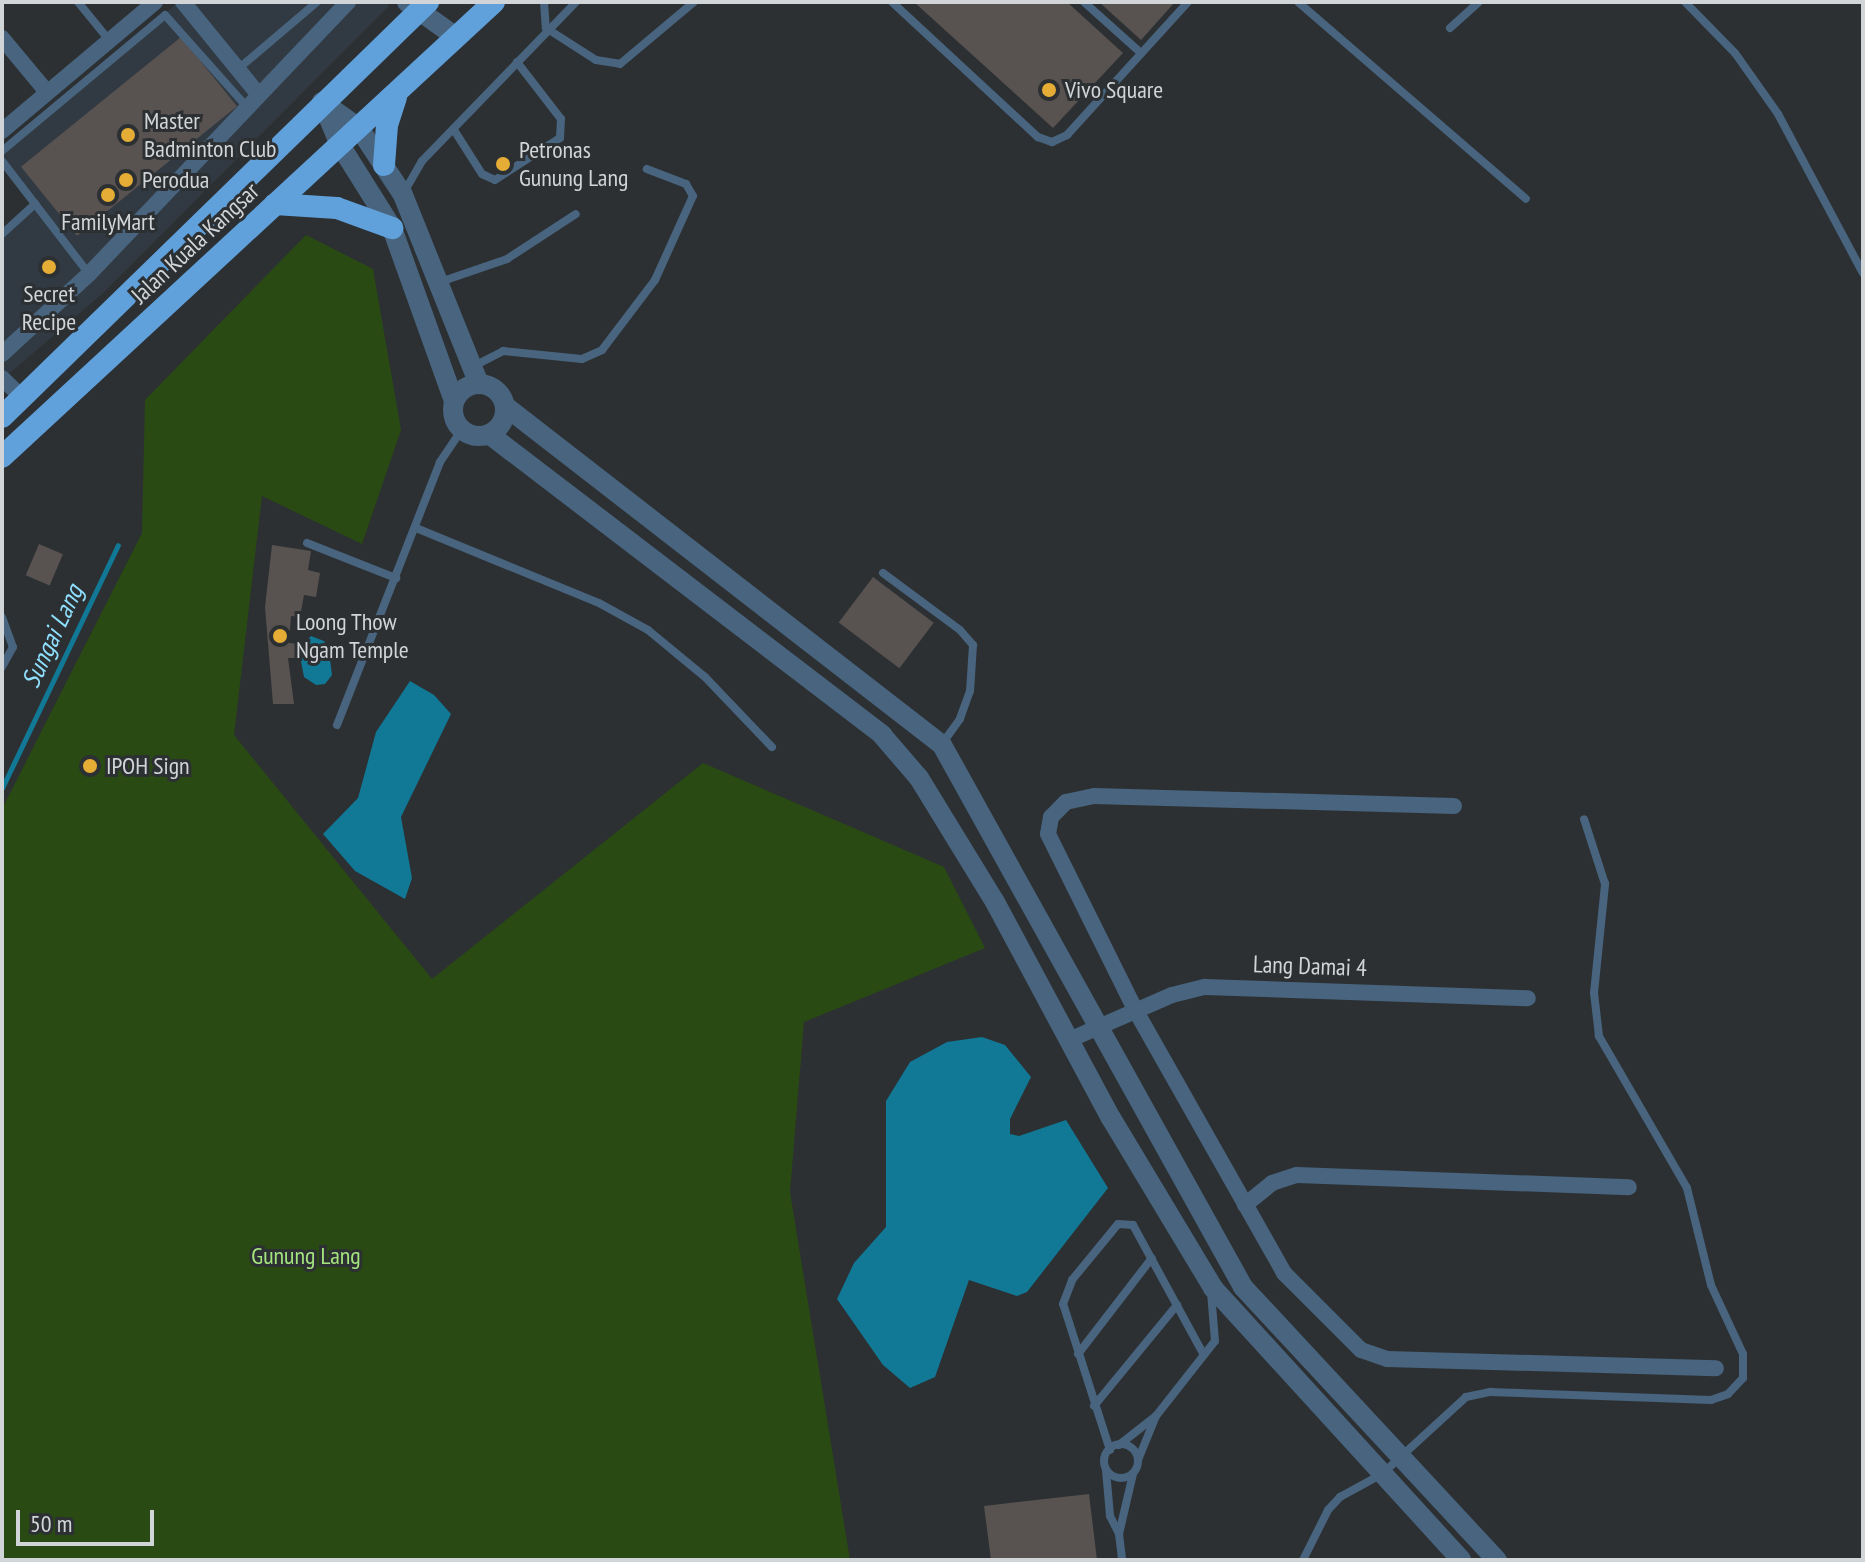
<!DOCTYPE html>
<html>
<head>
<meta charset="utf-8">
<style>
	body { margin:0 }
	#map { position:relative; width:1865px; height:1562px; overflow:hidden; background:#2c3033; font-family:"PT Sans Narrow",sans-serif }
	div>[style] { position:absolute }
	.built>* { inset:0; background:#313a42 }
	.green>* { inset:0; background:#2a4a13 }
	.water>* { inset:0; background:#117895 }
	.stream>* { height:5px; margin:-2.5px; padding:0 2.5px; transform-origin:2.5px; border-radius:2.5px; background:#117895 }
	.building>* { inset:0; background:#585250; transform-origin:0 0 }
	.service>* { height:8px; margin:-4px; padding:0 4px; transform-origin:4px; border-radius:4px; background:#48647e }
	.service>.ring { margin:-4px; padding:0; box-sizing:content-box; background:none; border:8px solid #48647e; border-radius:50% }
	.minor>* { height:16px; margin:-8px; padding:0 8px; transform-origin:8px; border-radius:8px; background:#48647e }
	.tertiary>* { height:20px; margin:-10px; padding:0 10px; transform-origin:10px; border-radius:10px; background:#48647e }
	.tertiary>.ring { margin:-10px; padding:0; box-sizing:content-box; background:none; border:20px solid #48647e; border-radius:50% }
	.trunk>* { height:22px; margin:-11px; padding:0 11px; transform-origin:11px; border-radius:11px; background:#60a1dc }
	.dots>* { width:22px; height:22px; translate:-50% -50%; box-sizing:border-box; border:4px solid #2c3033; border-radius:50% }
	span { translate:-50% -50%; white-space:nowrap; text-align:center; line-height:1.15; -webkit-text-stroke:6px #2c3033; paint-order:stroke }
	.poi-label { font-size:24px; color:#d2d5d7 }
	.left { translate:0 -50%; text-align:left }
	.street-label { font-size:24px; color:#d2d5d7 }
	.park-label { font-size:24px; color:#a4e57e }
	.water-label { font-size:26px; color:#8fe0fe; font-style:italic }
	.frame { position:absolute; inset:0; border:4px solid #d2d5d7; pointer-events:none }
	.scale { position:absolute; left:16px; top:1510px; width:138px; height:36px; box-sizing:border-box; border:4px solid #d2d5d7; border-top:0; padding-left:10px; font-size:24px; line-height:28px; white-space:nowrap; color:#d2d5d7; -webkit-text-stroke:6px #2c3033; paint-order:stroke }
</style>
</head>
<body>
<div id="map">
	<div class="built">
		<div style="clip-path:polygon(178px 2px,386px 2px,389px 6px,103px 293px,3px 379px,2px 236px,35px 205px,2px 168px,2px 152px)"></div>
	</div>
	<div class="green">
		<div style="clip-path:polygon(306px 235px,373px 269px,401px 430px,362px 544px,262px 496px,234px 735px,432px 979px,703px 763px,944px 867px,985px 948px,804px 1022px,790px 1192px,850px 1560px,2px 1560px,2px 809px,142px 533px,145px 400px)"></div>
	</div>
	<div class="water">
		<div style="clip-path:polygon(311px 636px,324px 641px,329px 651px,332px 675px,325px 684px,316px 685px,304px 677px,299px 651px)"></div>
		<div style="clip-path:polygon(410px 681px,434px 695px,451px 714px,401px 817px,412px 878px,405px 899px,355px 871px,323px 834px,358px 798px,376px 732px)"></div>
		<div style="clip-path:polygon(982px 1037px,1005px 1045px,1031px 1077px,1010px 1119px,1010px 1134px,1019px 1136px,1066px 1120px,1108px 1188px,1027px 1292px,1017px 1296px,969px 1280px,935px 1377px,910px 1388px,883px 1365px,837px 1299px,854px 1263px,886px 1227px,886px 1101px,910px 1062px,947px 1042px)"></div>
	</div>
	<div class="stream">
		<div style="left:2px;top:788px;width:269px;rotate:-64.5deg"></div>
	</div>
	<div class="building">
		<div style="clip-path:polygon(914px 2px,1067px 2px,1123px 53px,1053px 128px)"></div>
		<div style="clip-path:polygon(1099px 2px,1175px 2px,1141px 40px)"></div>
		<div style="left:181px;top:37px;width:89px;height:206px;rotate:51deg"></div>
		<div style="left:39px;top:544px;width:26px;height:34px;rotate:23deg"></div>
		<div style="clip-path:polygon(272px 545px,311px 551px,308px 570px,320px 573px,316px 597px,304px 595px,300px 617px,291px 616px,289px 643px,299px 644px,299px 658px,288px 658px,294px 704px,273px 704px,265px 607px)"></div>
		<div style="left:873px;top:577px;width:76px;height:57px;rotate:37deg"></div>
		<div style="clip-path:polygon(1089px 1494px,1097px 1560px,991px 1560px,984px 1506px)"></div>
	</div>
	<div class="service">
		<div style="left:78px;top:2px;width:49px;rotate:50.8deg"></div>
		<div style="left:544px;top:2px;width:26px;rotate:86deg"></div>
		<div style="left:892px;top:2px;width:199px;rotate:42.8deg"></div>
		<div style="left:1038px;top:137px;width:15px;rotate:20deg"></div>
		<div style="left:1052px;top:142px;width:17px;rotate:-25deg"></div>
		<div style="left:1067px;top:135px;width:180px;rotate:-47.7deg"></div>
		<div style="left:1084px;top:2px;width:76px;rotate:41.8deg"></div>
		<div style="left:1298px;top:2px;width:301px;rotate:40.8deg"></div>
		<div style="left:1685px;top:2px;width:71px;rotate:45.6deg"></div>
		<div style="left:1735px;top:53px;width:75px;rotate:54.8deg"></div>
		<div style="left:1778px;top:114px;width:180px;rotate:61.9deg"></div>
		<div style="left:546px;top:28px;width:59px;rotate:32.6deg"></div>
		<div style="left:596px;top:60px;width:24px;rotate:9deg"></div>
		<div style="left:620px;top:64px;width:97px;rotate:-40deg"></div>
		<div style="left:1450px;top:28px;width:39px;rotate:-42deg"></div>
		<div style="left:238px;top:69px;width:104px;rotate:-40.3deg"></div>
		<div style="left:454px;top:130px;width:52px;rotate:57.5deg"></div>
		<div style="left:482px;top:174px;width:14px;rotate:25deg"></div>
		<div style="left:495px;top:180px;width:77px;rotate:-32.9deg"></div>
		<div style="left:560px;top:138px;width:19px;rotate:-87deg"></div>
		<div style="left:561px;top:119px;width:72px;rotate:-127.7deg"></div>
		<div style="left:2px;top:151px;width:212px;rotate:-39.8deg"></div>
		<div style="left:165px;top:15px;width:122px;rotate:48.3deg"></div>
		<div style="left:2px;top:161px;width:143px;rotate:52.4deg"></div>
		<div style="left:403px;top:194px;width:38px;rotate:-60deg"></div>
		<div style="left:422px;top:161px;width:221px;rotate:-45.9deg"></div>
		<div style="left:2px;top:234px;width:45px;rotate:-42.3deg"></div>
		<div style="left:440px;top:282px;width:71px;rotate:-18.9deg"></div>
		<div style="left:507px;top:259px;width:82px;rotate:-33.1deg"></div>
		<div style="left:474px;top:366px;width:33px;rotate:-27deg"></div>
		<div style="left:503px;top:351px;width:79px;rotate:5.8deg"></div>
		<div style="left:582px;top:359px;width:22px;rotate:-24deg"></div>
		<div style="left:602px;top:350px;width:88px;rotate:-52.9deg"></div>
		<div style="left:655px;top:280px;width:92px;rotate:-65.7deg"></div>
		<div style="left:693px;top:196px;width:14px;rotate:-120deg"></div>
		<div style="left:686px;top:184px;width:42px;rotate:-159deg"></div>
		<div style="left:416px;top:528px;width:198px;rotate:22.3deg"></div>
		<div style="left:599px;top:603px;width:56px;rotate:28.9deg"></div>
		<div style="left:648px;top:630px;width:74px;rotate:39.5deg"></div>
		<div style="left:705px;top:677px;width:97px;rotate:46.3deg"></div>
		<div style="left:307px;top:543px;width:96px;rotate:21.5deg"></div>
		<div style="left:883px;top:573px;width:96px;rotate:36.5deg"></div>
		<div style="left:960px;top:630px;width:20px;rotate:49deg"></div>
		<div style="left:973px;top:645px;width:46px;rotate:93.7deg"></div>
		<div style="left:970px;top:691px;width:30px;rotate:110deg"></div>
		<div style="left:960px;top:719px;width:31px;rotate:126deg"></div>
		<div style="left:2px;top:617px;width:32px;rotate:70deg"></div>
		<div style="left:13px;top:647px;width:23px;rotate:119deg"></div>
		<div style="left:337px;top:725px;width:282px;rotate:-68.6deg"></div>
		<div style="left:440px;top:462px;width:40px;rotate:-56deg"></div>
		<div style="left:1078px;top:1354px;width:121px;rotate:-52.4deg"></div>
		<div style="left:1094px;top:1406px;width:131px;rotate:-50.6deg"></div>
		<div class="ring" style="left:1104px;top:1444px;width:26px;height:26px"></div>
		<div style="left:1119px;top:1445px;width:47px;rotate:-38.1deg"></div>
		<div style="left:1156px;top:1416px;width:95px;rotate:-51.8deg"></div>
		<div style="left:1215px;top:1341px;width:49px;rotate:-94.7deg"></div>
		<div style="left:1110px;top:1450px;width:153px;rotate:-107.8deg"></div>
		<div style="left:1063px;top:1304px;width:26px;rotate:-69deg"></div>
		<div style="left:1072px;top:1280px;width:72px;rotate:-50.6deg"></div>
		<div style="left:1118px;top:1224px;width:15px;rotate:4deg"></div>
		<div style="left:1133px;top:1225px;width:148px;rotate:61.4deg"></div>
		<div style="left:1138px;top:1460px;width:48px;rotate:-67.8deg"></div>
		<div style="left:1106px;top:1470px;width:46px;rotate:85deg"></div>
		<div style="left:1110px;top:1516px;width:20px;rotate:63deg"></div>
		<div style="left:1119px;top:1534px;width:26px;rotate:83deg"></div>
		<div style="left:1119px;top:1534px;width:62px;rotate:-76.9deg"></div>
		<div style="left:1303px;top:1560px;width:56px;rotate:-63.4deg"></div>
		<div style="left:1328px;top:1510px;width:18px;rotate:-47deg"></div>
		<div style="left:1340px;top:1497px;width:48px;rotate:-28.7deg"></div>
		<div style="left:1382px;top:1474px;width:114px;rotate:-42.5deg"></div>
		<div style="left:1466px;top:1397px;width:25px;rotate:-12deg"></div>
		<div style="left:1490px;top:1392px;width:221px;rotate:2.1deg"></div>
		<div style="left:1711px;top:1400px;width:18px;rotate:-19deg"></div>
		<div style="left:1728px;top:1394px;width:22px;rotate:-47deg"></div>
		<div style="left:1743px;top:1378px;width:24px;rotate:-90deg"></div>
		<div style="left:1743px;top:1354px;width:76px;rotate:-114.9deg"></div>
		<div style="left:1711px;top:1285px;width:100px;rotate:-103.9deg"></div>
		<div style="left:1687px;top:1188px;width:176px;rotate:-120.1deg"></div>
		<div style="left:1599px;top:1036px;width:43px;rotate:-96.6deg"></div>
		<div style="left:1594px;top:993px;width:110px;rotate:-84.2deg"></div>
		<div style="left:1605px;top:884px;width:68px;rotate:-107.9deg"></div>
	</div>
	<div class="minor">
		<div style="left:183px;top:2px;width:119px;rotate:50.8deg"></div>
		<div style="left:2px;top:38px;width:70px;rotate:50.2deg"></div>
		<div style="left:2px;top:131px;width:200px;rotate:-40.1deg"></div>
		<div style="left:2px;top:354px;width:118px;rotate:-42.6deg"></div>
		<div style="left:89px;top:274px;width:376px;rotate:-46.4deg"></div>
		<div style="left:2px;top:378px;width:29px;rotate:44deg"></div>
		<div style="left:1454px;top:806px;width:360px;rotate:-178.4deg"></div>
		<div style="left:1094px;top:796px;width:29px;rotate:168deg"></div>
		<div style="left:1066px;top:802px;width:21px;rotate:135deg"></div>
		<div style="left:1051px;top:817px;width:17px;rotate:100deg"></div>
		<div style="left:1048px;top:834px;width:200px;rotate:63.6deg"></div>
		<div style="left:1137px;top:1013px;width:299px;rotate:60.5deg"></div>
		<div style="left:1284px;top:1273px;width:109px;rotate:45deg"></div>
		<div style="left:1361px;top:1350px;width:28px;rotate:19deg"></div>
		<div style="left:1387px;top:1359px;width:329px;rotate:1.6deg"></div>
		<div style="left:1069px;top:1040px;width:112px;rotate:-23.6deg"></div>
		<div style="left:1172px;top:995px;width:34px;rotate:-14deg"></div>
		<div style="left:1205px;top:987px;width:323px;rotate:2deg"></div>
		<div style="left:1245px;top:1205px;width:35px;rotate:-39deg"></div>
		<div style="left:1272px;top:1183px;width:26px;rotate:-18deg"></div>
		<div style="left:1297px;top:1175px;width:332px;rotate:2.1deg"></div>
	</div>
	<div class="tertiary">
		<div style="left:407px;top:2px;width:60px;rotate:35.5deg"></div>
		<div style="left:322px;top:102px;width:45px;rotate:35.1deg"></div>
		<div style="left:359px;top:128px;width:80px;rotate:56.7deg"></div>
		<div style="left:403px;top:195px;width:204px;rotate:68.1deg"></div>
		<div style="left:322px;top:102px;width:47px;rotate:67.3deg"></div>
		<div style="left:340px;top:145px;width:98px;rotate:57.9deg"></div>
		<div style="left:392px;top:228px;width:184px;rotate:70.3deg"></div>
		<div class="ring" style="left:453px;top:384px;width:32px;height:32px"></div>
		<div style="left:505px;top:406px;width:553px;rotate:37.8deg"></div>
		<div style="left:942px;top:745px;width:620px;rotate:60.95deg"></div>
		<div style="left:1243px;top:1287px;width:373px;rotate:47.1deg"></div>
		<div style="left:489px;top:434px;width:495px;rotate:37.4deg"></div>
		<div style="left:882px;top:735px;width:57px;rotate:49.3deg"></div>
		<div style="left:919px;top:778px;width:145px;rotate:58.5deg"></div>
		<div style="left:995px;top:902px;width:245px;rotate:61.8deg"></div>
		<div style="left:1111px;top:1118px;width:198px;rotate:59deg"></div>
		<div style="left:1213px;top:1288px;width:368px;rotate:47.6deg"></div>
	</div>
	<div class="trunk">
		<div style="left:384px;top:165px;width:40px;rotate:-85.7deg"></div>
		<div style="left:387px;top:125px;width:29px;rotate:-72deg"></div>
		<div style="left:275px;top:204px;width:62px;rotate:3.7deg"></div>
		<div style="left:337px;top:208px;width:59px;rotate:20deg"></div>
		<div style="left:2px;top:417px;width:595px;rotate:-44.25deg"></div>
		<div style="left:2px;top:457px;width:670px;rotate:-42.76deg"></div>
	</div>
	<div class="dots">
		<div style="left:1049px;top:90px;background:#e5ad35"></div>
		<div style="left:128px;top:135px;background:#e5ad35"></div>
		<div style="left:503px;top:164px;background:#e5ad35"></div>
		<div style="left:126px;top:180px;background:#e5ad35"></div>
		<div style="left:108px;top:195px;background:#e5ad35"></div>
		<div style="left:49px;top:267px;background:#e5ad35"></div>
		<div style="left:280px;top:636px;background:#e5ad35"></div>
		<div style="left:90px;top:766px;background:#e5ad35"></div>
	</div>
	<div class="poi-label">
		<span class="left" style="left:1065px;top:90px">Vivo Square</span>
		<span class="left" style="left:144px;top:135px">Master<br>Badminton Club</span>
		<span class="left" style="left:519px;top:164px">Petronas<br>Gunung Lang</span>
		<span class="left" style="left:142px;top:180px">Perodua</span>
		<span style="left:108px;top:222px">FamilyMart</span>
		<span style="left:49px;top:308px">Secret<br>Recipe</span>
		<span class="left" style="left:296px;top:636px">Loong Thow<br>Ngam Temple</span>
		<span class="left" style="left:106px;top:766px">IPOH Sign</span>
	</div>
	<div class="street-label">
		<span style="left:195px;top:243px;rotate:-43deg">Jalan Kuala Kangsar</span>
		<span style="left:1310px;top:966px;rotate:2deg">Lang Damai 4</span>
	</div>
	<div class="park-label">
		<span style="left:306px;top:1256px">Gunung Lang</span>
	</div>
	<div class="water-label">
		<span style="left:52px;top:636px;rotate:-65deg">Sungai Lang</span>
	</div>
	<div class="frame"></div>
	<div class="scale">50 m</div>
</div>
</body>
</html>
